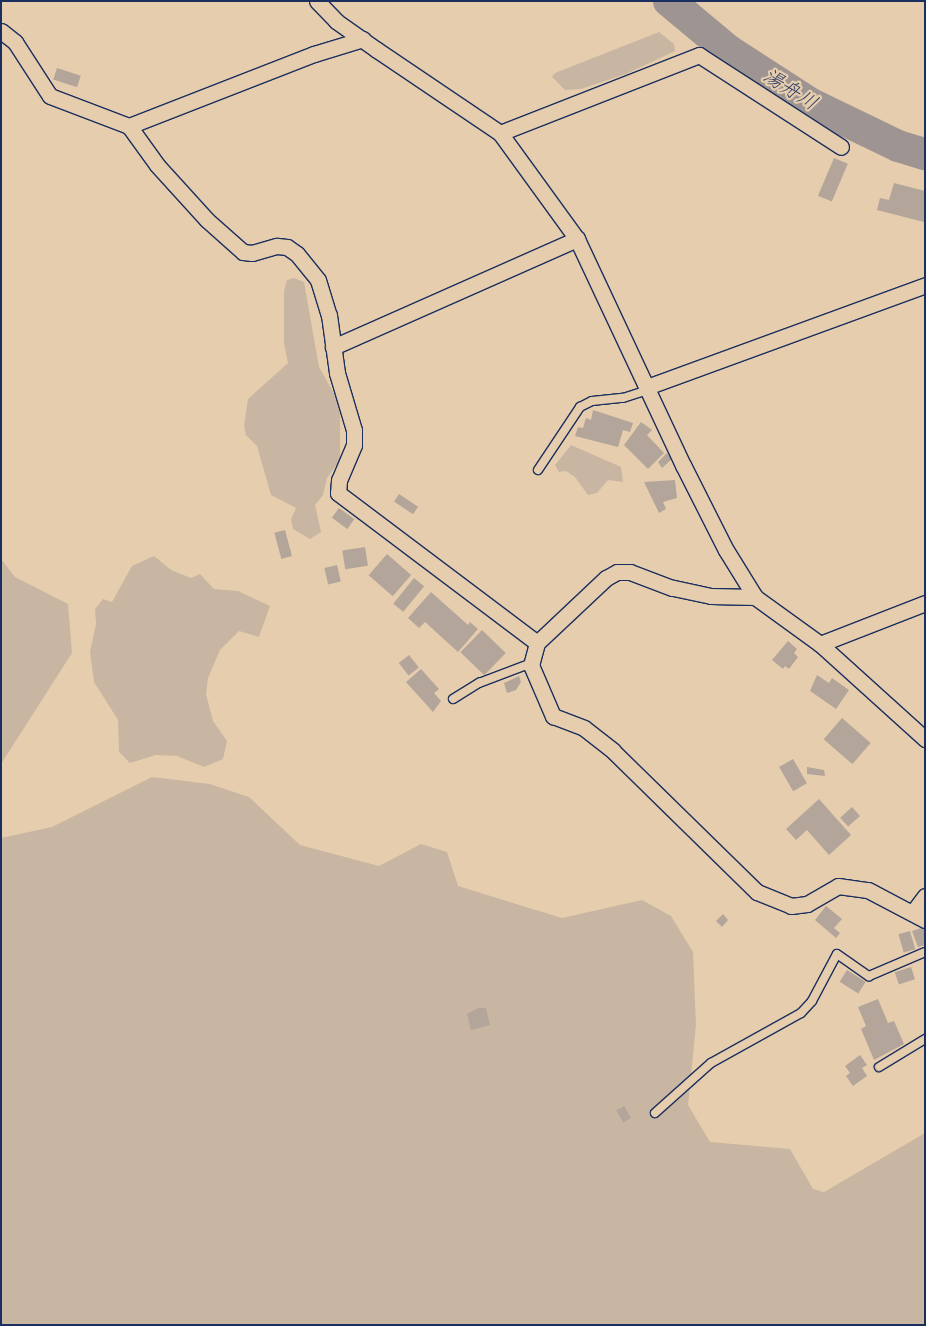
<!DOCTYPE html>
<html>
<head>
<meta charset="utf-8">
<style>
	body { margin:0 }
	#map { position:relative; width:926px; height:1326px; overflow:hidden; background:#e6cdae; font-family:Mynerve,"Klee One",sans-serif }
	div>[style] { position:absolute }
	.green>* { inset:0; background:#c9b6a2 }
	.river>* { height:32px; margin:-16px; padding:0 16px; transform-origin:16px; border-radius:16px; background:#9e9592 }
	.building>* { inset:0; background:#b3a59a; transform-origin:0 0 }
	.roads { filter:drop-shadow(1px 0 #1b2f5e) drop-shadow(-1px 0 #1b2f5e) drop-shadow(0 1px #1b2f5e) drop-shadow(0 -1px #1b2f5e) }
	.lane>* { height:8px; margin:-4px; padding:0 4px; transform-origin:4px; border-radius:4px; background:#e6cdae }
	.street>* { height:15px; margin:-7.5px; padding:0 7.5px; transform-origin:7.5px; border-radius:7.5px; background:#e6cdae }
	span { translate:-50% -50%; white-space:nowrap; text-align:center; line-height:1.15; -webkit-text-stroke:4.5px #e6cdae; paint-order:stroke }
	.water-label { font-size:20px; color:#2f3e66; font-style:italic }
	.frame { position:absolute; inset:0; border:2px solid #1b2f5e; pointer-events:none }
</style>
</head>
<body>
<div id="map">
	<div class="green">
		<div style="clip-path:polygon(659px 32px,674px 44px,675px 51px,626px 74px,581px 89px,565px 90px,552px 77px,555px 73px)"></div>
		<div style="clip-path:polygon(294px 278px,304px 282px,319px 367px,336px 397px,340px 414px,340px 460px,327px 478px,323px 495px,315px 505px,321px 532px,310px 539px,293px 529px,291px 519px,296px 508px,271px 495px,257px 446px,246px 435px,244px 426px,248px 399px,288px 363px,284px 344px,284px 291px,287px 280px)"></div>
		<div style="clip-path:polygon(571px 445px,621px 467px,623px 482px,608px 480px,597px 493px,588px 495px,575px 477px,566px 471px,559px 472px,555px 465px)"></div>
		<div style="clip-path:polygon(154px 556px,171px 570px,191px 578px,200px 574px,214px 589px,238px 591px,270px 606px,259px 637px,239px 631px,220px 650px,208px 678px,206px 694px,213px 721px,227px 741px,223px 759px,204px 767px,177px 756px,156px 755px,130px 763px,119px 752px,118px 720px,94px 682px,90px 652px,96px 624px,95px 609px,103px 599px,112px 602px,132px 566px)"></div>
		<div style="clip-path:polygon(1px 559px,15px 577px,68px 604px,72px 653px,1px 764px)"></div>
		<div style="clip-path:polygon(152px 777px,210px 784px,249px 797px,300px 845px,379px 866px,421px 844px,447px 852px,458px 886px,562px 918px,642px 900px,671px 916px,693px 952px,696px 1025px,688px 1105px,710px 1142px,790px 1149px,813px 1189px,824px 1192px,925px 1133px,925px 1325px,1px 1325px,1px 838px,52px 827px)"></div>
	</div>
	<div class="river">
		<div style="left:669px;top:1px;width:78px;rotate:39.8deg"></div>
		<div style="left:729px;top:51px;width:98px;rotate:32.9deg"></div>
		<div style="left:811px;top:104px;width:97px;rotate:25.8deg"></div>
		<div style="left:898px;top:146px;width:28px;rotate:17deg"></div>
	</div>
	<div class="building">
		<div style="left:57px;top:68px;width:25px;height:12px;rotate:18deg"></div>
		<div style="left:834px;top:158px;width:15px;height:41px;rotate:23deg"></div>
		<div style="clip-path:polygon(894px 183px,925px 191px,924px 222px,877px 210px,880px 198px,889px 200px)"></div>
		<div style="clip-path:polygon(593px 410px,633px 423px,630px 432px,623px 430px,618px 447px,575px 436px,578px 427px,583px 428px,586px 418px,591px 420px)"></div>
		<div style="clip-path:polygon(641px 422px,652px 430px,647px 435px,664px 453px,648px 469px,624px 445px)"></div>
		<div style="clip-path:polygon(667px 453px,672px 459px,662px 468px,658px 462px)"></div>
		<div style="clip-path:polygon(675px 480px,677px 498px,663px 502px,666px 509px,659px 513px,644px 482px)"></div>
		<div style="left:399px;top:494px;width:23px;height:9px;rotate:34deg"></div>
		<div style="left:339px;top:508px;width:19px;height:12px;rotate:36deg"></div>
		<div style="left:285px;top:530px;width:27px;height:11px;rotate:75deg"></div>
		<div style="left:365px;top:547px;width:19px;height:23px;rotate:81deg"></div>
		<div style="left:387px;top:554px;width:32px;height:28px;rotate:41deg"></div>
		<div style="left:337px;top:565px;width:17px;height:13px;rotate:77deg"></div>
		<div style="left:414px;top:578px;width:13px;height:33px;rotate:39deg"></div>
		<div style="clip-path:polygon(431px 592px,468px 625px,470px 622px,478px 629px,458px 652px,425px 622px,419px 628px,408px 618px)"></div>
		<div style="left:482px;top:630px;width:33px;height:31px;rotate:44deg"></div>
		<div style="clip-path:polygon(788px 641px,797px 649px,794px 653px,798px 657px,789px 669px,785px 666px,783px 669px,772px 660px)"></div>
		<div style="left:409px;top:655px;width:16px;height:13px;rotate:52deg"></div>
		<div style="clip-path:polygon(421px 669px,439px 689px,434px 693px,441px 701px,433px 712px,406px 682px)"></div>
		<div style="clip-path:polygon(817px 675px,829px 683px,832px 678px,849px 690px,836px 709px,810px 691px)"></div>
		<div style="clip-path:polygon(519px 676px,521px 682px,516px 690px,507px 693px,504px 683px)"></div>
		<div style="left:842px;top:718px;width:38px;height:28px;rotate:41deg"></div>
		<div style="left:793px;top:759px;width:28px;height:16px;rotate:60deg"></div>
		<div style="clip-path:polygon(807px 767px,824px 770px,825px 776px,807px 774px)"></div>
		<div style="clip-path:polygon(819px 799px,851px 835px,829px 855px,807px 830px,796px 840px,786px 829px)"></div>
		<div style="left:852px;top:807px;width:12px;height:16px;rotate:48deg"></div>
		<div style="clip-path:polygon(826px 906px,842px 919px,834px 928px,840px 933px,836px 938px,815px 920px)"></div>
		<div style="clip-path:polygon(723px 914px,728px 920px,722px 927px,716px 921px)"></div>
		<div style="clip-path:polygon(924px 927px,925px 945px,918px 947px,912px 931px)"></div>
		<div style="left:910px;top:931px;width:19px;height:12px;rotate:74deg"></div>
		<div style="left:911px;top:967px;width:13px;height:17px;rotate:72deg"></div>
		<div style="left:847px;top:970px;width:22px;height:14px;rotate:32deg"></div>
		<div style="clip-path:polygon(878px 999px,888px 1023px,894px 1021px,904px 1044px,874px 1060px,861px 1029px,866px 1026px,858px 1007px)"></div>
		<div style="clip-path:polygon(478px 1008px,486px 1008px,490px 1025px,471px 1030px,467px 1014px)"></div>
		<div style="clip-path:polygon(860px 1055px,867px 1065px,862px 1068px,867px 1076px,853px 1086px,846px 1076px,850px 1073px,845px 1066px)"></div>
		<div style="left:624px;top:1106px;width:14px;height:9px;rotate:60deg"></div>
	</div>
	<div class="roads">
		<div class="lane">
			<div style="left:538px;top:470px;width:76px;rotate:-56.3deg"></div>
			<div style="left:580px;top:407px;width:13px;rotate:-27deg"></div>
			<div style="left:592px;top:401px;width:31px;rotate:-6deg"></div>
			<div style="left:623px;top:398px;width:26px;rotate:-18deg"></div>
			<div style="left:453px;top:699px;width:31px;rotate:-32deg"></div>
			<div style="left:479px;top:683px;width:57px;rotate:-20.7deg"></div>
			<div style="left:879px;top:1067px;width:54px;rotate:-31.3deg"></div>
			<div style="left:655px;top:1113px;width:75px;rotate:-41.8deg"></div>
			<div style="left:711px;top:1063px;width:103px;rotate:-29.1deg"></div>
			<div style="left:801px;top:1013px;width:16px;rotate:-47deg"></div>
			<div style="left:812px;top:1001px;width:53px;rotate:-62deg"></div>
			<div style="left:837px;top:954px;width:39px;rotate:35deg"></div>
			<div style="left:869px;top:976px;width:61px;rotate:-23.2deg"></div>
		</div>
		<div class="street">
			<div style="left:317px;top:1px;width:28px;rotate:46deg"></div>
			<div style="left:336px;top:21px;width:50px;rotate:35.3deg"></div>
			<div style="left:377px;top:50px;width:148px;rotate:34deg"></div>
			<div style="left:500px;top:133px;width:131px;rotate:54deg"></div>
			<div style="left:577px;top:239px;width:250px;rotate:64.9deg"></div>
			<div style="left:683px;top:465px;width:95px;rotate:63.2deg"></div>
			<div style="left:726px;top:550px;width:55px;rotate:58.3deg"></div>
			<div style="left:755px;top:597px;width:80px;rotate:35.9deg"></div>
			<div style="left:820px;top:644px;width:142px;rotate:42.1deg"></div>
			<div style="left:1px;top:31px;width:18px;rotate:38deg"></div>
			<div style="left:15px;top:42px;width:64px;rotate:57.1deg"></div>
			<div style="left:50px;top:96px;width:85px;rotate:20.8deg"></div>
			<div style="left:129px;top:126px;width:48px;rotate:54.3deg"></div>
			<div style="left:157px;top:165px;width:74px;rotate:47.7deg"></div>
			<div style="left:207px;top:220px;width:48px;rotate:41.6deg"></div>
			<div style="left:243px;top:252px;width:9px;rotate:6deg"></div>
			<div style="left:252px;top:253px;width:26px;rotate:-16deg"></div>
			<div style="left:277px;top:246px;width:10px;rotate:6deg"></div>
			<div style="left:287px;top:247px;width:12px;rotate:35deg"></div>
			<div style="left:297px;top:254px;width:33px;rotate:51deg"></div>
			<div style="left:318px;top:280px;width:37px;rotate:73deg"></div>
			<div style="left:329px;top:315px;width:59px;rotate:82.1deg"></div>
			<div style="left:337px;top:373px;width:59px;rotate:73.4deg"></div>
			<div style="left:354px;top:430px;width:15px;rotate:90deg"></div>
			<div style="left:354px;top:445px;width:38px;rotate:113deg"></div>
			<div style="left:339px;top:480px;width:13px;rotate:94deg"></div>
			<div style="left:338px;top:493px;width:249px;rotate:37deg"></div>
			<div style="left:129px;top:126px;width:199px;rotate:-21.3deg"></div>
			<div style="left:314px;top:54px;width:51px;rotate:-17deg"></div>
			<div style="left:500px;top:133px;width:214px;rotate:-21.4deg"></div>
			<div style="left:699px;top:55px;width:169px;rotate:32.9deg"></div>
			<div style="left:333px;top:347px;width:267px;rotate:-23.9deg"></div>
			<div style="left:647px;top:387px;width:296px;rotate:-20.1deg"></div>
			<div style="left:755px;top:597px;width:44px;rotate:-178.7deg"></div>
			<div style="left:711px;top:596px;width:40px;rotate:-168deg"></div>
			<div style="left:672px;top:588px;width:45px;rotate:-159.1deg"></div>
			<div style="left:630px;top:572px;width:13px;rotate:180deg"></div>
			<div style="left:617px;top:572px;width:13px;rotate:151deg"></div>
			<div style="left:606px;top:578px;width:95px;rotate:136.7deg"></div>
			<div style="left:537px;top:643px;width:23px;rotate:105deg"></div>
			<div style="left:531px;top:665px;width:56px;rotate:66.7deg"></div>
			<div style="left:553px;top:716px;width:33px;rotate:21deg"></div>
			<div style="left:584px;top:728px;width:37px;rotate:38deg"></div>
			<div style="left:613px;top:751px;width:202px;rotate:44.4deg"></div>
			<div style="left:757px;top:892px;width:37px;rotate:22deg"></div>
			<div style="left:791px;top:906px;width:16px;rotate:-7deg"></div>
			<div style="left:807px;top:904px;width:36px;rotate:-30deg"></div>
			<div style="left:838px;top:886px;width:30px;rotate:8deg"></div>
			<div style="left:868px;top:890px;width:64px;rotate:27.8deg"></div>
			<div style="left:820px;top:644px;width:113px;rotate:-21.3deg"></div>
			<div style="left:913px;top:912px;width:20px;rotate:-53deg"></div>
		</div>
	</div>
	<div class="water-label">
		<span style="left:790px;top:90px;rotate:32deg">湯舟川</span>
	</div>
	<div class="frame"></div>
</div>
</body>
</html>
